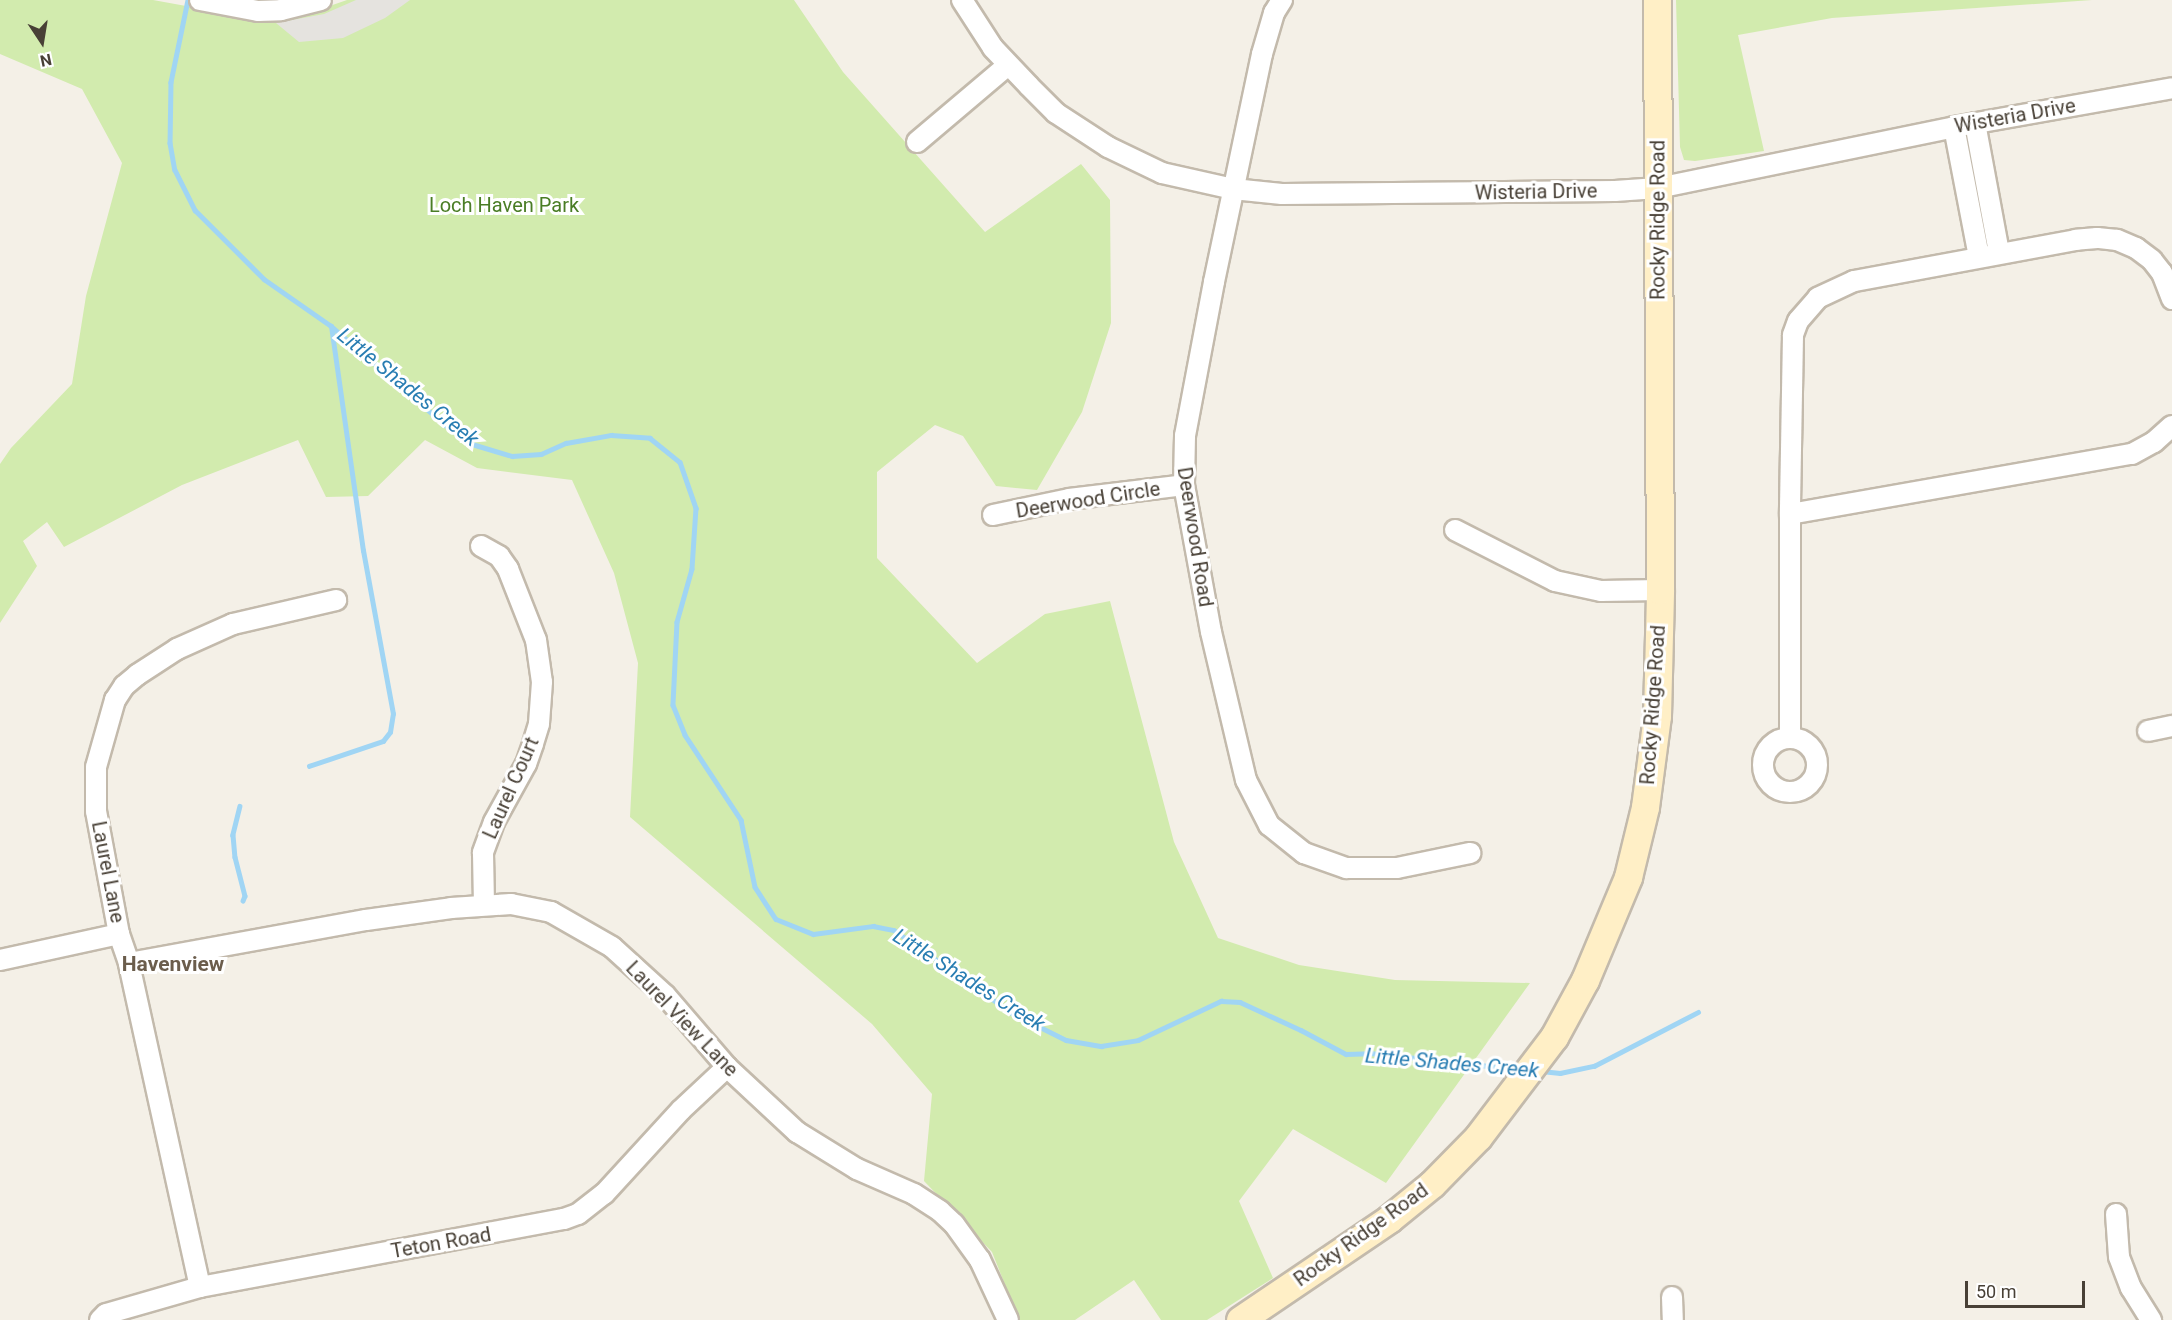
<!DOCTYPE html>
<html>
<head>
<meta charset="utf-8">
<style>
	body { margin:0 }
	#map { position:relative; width:2172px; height:1320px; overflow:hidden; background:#f4f0e7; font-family:Roboto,sans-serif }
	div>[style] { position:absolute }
	.green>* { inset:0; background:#d2ebae }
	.parking>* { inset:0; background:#e5e3df }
	.stream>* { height:4.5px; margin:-2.25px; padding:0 2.25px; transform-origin:2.25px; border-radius:2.25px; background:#a0d5f4 }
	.roads { filter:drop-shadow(2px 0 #c3baac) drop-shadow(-2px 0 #c3baac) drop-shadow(0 2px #c3baac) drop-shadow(0 -2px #c3baac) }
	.minor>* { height:20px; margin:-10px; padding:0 10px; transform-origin:10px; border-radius:10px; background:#fff }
	.minor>.ring { margin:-10px; padding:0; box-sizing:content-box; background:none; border:20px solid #fff; border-radius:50% }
	.secondary>* { height:27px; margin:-13.5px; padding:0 13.5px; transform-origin:13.5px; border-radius:13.5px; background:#ffefc6 }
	span { translate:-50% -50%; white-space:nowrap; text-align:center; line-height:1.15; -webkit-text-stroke:6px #fff; paint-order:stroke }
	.street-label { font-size:20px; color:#484036 }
	.park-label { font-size:20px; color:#4a7d25 }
	.water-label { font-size:21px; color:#287db2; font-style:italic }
	.neighbourhood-label { font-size:21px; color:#6b5d4c; font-weight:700 }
	.north { position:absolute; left:12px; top:12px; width:60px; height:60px; -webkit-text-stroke:4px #fff; paint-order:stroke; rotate:168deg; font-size:16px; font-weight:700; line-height:24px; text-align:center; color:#484036 }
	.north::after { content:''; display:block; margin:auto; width:21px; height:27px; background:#484036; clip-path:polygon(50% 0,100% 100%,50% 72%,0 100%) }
	.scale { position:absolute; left:1965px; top:1281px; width:120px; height:27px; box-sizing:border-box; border:3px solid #484036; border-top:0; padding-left:8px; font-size:18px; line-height:21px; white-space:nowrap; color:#484036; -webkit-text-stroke:4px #fff; paint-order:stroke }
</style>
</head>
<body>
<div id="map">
	<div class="green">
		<div style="clip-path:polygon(0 0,153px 0,230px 14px,321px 9px,347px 0,794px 0,843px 72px,985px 232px,1081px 164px,1110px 200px,1111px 323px,1082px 412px,1037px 490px,996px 486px,963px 436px,935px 425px,877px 472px,877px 558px,977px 663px,1045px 614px,1110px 601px,1174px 842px,1218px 938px,1299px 965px,1395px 980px,1530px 983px,1386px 1183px,1293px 1129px,1239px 1201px,1273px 1278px,1207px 1320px,1161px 1320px,1134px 1280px,1075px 1320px,1019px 1320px,992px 1252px,924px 1181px,932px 1094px,872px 1024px,630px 817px,638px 663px,614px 573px,572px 480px,477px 468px,425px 440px,368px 496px,326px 497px,298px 440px,182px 485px,64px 547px,47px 522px,23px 541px,37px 566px,0 623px,0 464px,11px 448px,72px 384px,86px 296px,122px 163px,82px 89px,0 54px)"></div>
		<div style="clip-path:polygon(1676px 0,2092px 0,1832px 18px,1738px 35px,1764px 151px,1695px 161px,1684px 160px,1680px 147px)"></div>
	</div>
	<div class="parking">
		<div style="clip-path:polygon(356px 0,410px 0,385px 18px,343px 38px,299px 42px,276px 23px,324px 14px)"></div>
	</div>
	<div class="stream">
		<div style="left:188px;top:0;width:84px;rotate:101.7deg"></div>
		<div style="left:171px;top:82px;width:61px;rotate:90.9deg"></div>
		<div style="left:170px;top:143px;width:27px;rotate:80deg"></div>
		<div style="left:175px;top:170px;width:45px;rotate:63.4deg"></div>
		<div style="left:195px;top:210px;width:98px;rotate:45deg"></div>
		<div style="left:264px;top:279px;width:82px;rotate:35deg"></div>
		<div style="left:331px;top:326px;width:150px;rotate:40.9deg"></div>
		<div style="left:444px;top:424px;width:34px;rotate:36deg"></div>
		<div style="left:472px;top:444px;width:42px;rotate:16.7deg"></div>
		<div style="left:512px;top:456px;width:29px;rotate:-4deg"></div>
		<div style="left:541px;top:454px;width:27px;rotate:-24deg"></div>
		<div style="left:566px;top:443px;width:46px;rotate:-10.1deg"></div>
		<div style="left:611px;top:435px;width:39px;rotate:4deg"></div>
		<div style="left:650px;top:438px;width:38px;rotate:39deg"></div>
		<div style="left:680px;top:462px;width:49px;rotate:70.8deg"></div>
		<div style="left:696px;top:508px;width:61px;rotate:93.8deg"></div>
		<div style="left:692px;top:569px;width:55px;rotate:105.8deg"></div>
		<div style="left:677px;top:622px;width:83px;rotate:92.8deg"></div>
		<div style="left:673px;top:705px;width:32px;rotate:68deg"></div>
		<div style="left:685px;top:735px;width:102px;rotate:56.6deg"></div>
		<div style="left:741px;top:820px;width:68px;rotate:78.2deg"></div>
		<div style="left:755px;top:887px;width:38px;rotate:57deg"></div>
		<div style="left:776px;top:919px;width:40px;rotate:22deg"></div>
		<div style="left:813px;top:934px;width:61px;rotate:-7.6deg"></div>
		<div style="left:873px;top:926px;width:21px;rotate:11deg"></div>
		<div style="left:894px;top:930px;width:144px;rotate:35.1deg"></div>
		<div style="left:1012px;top:1013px;width:60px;rotate:26.6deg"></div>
		<div style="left:1066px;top:1040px;width:36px;rotate:10deg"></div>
		<div style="left:1101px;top:1046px;width:37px;rotate:-9deg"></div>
		<div style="left:1138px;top:1040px;width:92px;rotate:-25.2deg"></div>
		<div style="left:1221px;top:1001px;width:19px;rotate:3deg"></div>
		<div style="left:1240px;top:1002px;width:67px;rotate:24.7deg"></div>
		<div style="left:1301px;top:1030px;width:51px;rotate:28.1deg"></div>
		<div style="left:1346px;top:1054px;width:24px;rotate:-2deg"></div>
		<div style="left:1370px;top:1053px;width:149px;rotate:6.2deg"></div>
		<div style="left:309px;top:766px;width:78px;rotate:-18.7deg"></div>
		<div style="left:383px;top:741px;width:11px;rotate:-52deg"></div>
		<div style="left:390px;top:732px;width:18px;rotate:-81deg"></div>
		<div style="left:393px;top:714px;width:166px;rotate:-100.4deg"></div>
		<div style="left:363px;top:551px;width:227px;rotate:-98.1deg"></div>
		<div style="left:240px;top:806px;width:30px;rotate:104deg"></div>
		<div style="left:233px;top:835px;width:22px;rotate:85deg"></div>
		<div style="left:235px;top:857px;width:40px;rotate:75.6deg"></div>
		<div style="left:245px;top:896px;width:5px;rotate:112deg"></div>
		<div style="left:1541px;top:1071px;width:19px;rotate:6deg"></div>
		<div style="left:1560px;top:1073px;width:35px;rotate:-12deg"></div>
		<div style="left:1594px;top:1066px;width:117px;rotate:-27.4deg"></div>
	</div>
	<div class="roads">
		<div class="minor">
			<div style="left:200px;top:0;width:59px;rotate:10.7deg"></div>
			<div style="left:258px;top:11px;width:23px;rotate:-2deg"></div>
			<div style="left:281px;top:10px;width:41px;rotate:-14deg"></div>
			<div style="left:962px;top:0;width:57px;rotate:57.1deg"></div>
			<div style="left:993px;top:48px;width:52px;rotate:46.5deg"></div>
			<div style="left:1029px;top:86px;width:38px;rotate:45deg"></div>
			<div style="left:1056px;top:113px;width:62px;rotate:33.2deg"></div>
			<div style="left:1108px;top:147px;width:60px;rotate:25.7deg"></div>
			<div style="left:1162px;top:173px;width:73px;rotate:12.7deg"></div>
			<div style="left:1233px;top:189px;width:49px;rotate:5.8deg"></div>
			<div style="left:1282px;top:194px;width:333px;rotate:-0.5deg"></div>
			<div style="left:1615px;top:191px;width:43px;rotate:-4deg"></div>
			<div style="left:1658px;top:188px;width:302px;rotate:-11.6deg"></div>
			<div style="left:1954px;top:127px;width:221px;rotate:-10.1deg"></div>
			<div style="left:1282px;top:0;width:15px;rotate:122deg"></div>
			<div style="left:1274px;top:13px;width:43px;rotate:106.3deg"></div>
			<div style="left:1262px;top:54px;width:233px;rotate:101.9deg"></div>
			<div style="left:1214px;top:282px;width:157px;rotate:100.7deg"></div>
			<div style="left:1185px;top:436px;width:49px;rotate:91.2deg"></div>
			<div style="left:1184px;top:485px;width:149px;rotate:79.6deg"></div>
			<div style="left:1211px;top:632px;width:152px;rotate:76.7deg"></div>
			<div style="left:1246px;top:780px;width:51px;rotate:62.9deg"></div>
			<div style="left:1269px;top:825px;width:45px;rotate:38.7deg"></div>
			<div style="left:1304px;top:853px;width:45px;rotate:19.7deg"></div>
			<div style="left:1346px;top:868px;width:51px"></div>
			<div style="left:1397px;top:868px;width:75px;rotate:-11.6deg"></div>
			<div style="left:1975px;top:123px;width:132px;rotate:79.5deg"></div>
			<div style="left:1954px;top:127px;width:132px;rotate:79.1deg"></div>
			<div style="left:917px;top:142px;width:119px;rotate:-40.2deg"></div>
			<div style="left:2172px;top:299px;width:28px;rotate:-111deg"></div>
			<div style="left:2162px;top:273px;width:16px;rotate:-128deg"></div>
			<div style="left:2152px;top:260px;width:20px;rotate:-143deg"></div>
			<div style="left:2136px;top:248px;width:21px;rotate:-157deg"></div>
			<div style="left:2117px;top:240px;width:20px;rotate:-174deg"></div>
			<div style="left:2097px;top:238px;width:21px;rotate:175deg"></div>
			<div style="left:2076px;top:240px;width:226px;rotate:169.5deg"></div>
			<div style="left:1854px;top:281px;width:40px;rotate:155deg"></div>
			<div style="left:1818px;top:298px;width:30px;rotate:131deg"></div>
			<div style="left:1798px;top:321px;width:15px;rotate:110deg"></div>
			<div style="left:1793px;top:335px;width:179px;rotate:91deg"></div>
			<div style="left:1790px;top:514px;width:347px;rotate:-10deg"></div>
			<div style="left:2132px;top:454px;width:25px;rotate:-29deg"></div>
			<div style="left:2154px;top:442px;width:24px;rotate:-42deg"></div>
			<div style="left:993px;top:515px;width:78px;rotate:-11.9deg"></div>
			<div style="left:1069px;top:499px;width:116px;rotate:-6.9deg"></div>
			<div style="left:1455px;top:530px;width:112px;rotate:27deg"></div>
			<div style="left:1555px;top:581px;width:47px;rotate:12.3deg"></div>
			<div style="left:1601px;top:591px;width:59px;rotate:-1deg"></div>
			<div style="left:481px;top:546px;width:21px;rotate:29deg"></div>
			<div style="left:499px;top:556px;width:16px;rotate:55deg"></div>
			<div style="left:508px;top:569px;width:76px;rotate:68.5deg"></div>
			<div style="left:536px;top:640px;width:42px;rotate:81.9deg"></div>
			<div style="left:542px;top:682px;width:42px;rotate:94.1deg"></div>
			<div style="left:539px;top:724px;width:21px;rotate:107deg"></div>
			<div style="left:533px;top:744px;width:21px;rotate:109deg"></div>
			<div style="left:526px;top:764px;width:66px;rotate:118.9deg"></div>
			<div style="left:494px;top:822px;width:33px;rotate:110deg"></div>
			<div style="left:483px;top:853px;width:52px;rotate:88.9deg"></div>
			<div style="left:2148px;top:731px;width:25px;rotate:-12deg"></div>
			<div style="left:1790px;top:738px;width:224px;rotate:-90deg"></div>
			<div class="ring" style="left:1763px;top:738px;width:34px;height:34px"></div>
			<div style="left:0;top:960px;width:122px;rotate:-12.3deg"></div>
			<div style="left:129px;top:963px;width:241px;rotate:-10.3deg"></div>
			<div style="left:366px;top:920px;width:86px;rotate:-8deg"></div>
			<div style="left:451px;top:908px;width:60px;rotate:-3.8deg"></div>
			<div style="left:511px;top:904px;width:41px;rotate:11.3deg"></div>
			<div style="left:551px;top:912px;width:70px;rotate:29.8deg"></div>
			<div style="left:612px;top:947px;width:72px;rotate:42.2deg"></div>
			<div style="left:665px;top:995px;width:95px;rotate:49.3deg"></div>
			<div style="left:727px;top:1067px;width:96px;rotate:42.9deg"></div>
			<div style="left:797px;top:1132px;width:70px;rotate:31.7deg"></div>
			<div style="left:857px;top:1169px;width:62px;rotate:23.7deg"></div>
			<div style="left:914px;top:1194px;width:31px;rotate:33deg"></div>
			<div style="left:940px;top:1211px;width:19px;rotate:43deg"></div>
			<div style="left:954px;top:1224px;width:44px;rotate:54.2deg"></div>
			<div style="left:980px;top:1260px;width:66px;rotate:65deg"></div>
			<div style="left:2116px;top:1214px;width:43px;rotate:86deg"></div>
			<div style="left:2119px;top:1257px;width:33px;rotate:69deg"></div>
			<div style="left:2131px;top:1288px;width:38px;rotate:58deg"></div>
			<div style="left:200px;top:1287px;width:332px;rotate:-102.4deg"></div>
			<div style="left:129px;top:963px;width:31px;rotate:-109deg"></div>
			<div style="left:119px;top:934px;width:125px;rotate:-100.6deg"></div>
			<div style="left:96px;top:811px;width:44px;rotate:-90deg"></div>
			<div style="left:96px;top:767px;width:70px;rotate:-74.2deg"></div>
			<div style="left:115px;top:700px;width:17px;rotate:-57deg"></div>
			<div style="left:124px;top:686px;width:17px;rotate:-40deg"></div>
			<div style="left:137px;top:675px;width:48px;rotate:-33deg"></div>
			<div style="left:177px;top:649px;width:61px;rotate:-24.1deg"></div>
			<div style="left:233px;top:624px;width:106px;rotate:-13.1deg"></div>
			<div style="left:1672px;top:1297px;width:23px;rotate:88deg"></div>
			<div style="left:100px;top:1320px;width:8px;rotate:-45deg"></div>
			<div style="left:106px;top:1314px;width:98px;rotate:-16deg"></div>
			<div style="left:200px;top:1287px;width:370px;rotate:-10.6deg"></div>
			<div style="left:564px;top:1219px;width:15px;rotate:-20deg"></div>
			<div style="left:578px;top:1214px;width:33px;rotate:-38deg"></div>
			<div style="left:604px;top:1194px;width:114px;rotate:-47.5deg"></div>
			<div style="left:681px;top:1110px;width:63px;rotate:-43.1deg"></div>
		</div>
		<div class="secondary">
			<div style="left:1240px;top:1320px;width:180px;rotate:-34.1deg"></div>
			<div style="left:1389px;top:1219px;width:55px;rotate:-39.1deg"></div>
			<div style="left:1432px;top:1184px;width:66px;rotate:-45.6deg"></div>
			<div style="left:1478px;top:1137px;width:126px;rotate:-52.8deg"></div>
			<div style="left:1554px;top:1037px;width:65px;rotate:-61.5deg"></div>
			<div style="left:1585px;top:980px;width:112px;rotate:-67.3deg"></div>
			<div style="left:1628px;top:877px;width:72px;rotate:-76.3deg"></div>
			<div style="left:1645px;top:807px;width:92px;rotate:-82.5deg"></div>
			<div style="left:1657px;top:716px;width:126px;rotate:-88.6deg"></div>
			<div style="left:1660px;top:590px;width:590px;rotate:-90.29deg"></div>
		</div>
	</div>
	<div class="street-label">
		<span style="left:2015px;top:116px;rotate:-10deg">Wisteria Drive</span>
		<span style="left:1536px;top:192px;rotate:-1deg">Wisteria Drive</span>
		<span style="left:1658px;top:220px;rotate:-90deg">Rocky Ridge Road</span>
		<span style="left:1088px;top:500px;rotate:-9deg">Deerwood Circle</span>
		<span style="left:1195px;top:537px;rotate:81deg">Deerwood Road</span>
		<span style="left:1653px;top:705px;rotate:-86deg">Rocky Ridge Road</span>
		<span style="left:511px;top:788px;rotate:-66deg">Laurel Court</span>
		<span style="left:108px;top:872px;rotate:79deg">Laurel Lane</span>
		<span style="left:682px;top:1019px;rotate:46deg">Laurel View Lane</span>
		<span style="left:1361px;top:1235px;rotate:-36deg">Rocky Ridge Road</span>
		<span style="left:441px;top:1243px;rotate:-10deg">Teton Road</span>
	</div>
	<div class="park-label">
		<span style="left:504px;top:205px">Loch Haven Park</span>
	</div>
	<div class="water-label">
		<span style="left:408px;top:387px;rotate:39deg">Little Shades Creek</span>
		<span style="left:969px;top:980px;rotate:32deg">Little Shades Creek</span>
		<span style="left:1452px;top:1063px;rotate:5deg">Little Shades Creek</span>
	</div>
	<div class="neighbourhood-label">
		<span style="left:173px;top:964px">Havenview</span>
	</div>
	<div class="north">N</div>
	<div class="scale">50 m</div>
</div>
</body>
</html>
